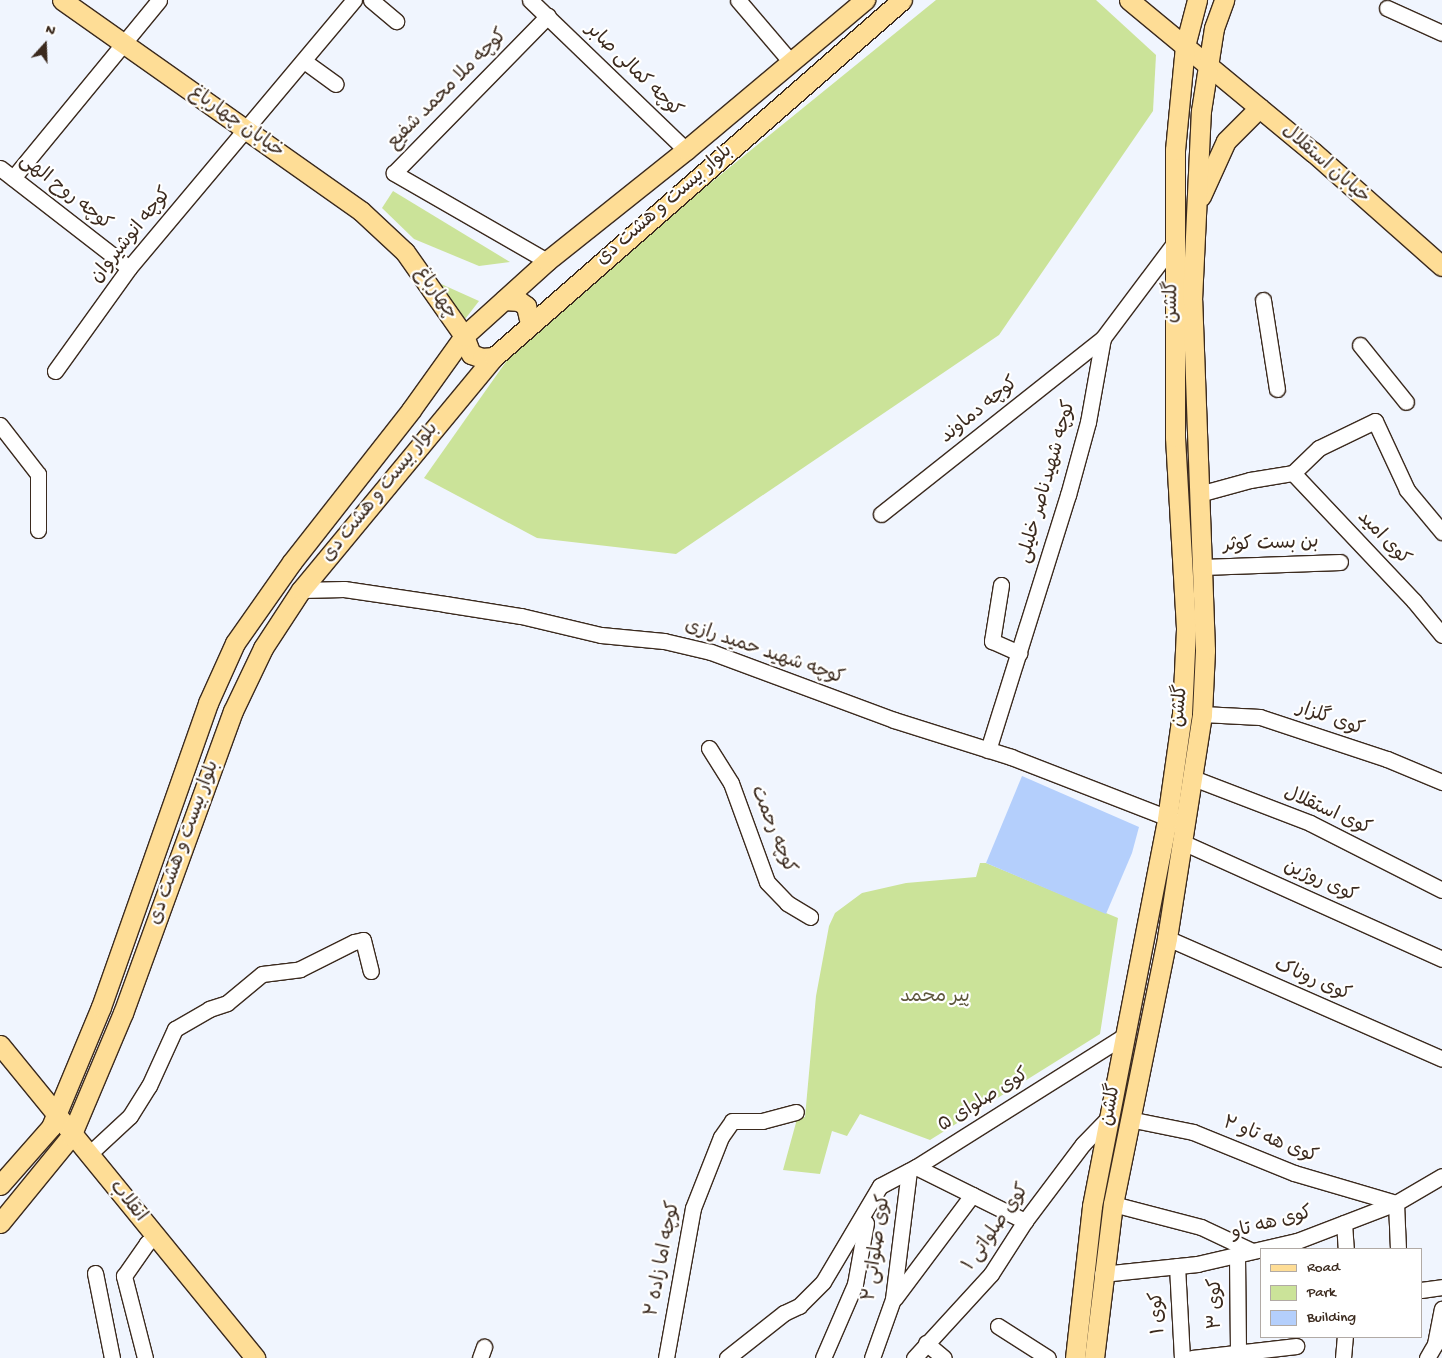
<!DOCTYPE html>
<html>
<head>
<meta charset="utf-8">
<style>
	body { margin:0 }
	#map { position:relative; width:1442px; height:1358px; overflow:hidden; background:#f0f5fe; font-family:"Gochi Hand","Playpen Sans Arabic",sans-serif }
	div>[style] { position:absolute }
	.green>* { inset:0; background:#cbe399 }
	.building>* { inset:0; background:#b4cffc }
	.roads { filter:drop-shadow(1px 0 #3b2a1e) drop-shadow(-1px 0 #3b2a1e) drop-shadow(0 1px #3b2a1e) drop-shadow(0 -1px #3b2a1e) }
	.minor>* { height:15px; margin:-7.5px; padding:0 7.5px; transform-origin:7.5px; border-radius:7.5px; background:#fff }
	.major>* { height:19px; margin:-9.5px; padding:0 9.5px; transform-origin:9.5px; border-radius:9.5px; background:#fedd96 }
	span { translate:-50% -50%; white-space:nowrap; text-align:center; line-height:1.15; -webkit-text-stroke:4.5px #fff; paint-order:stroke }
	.street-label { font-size:19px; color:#3b2a1e }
	.park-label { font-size:19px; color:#5f583d }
	.legend { position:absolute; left:1260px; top:1248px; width:162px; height:90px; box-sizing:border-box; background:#fff; border:1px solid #b1aaa5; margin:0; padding:6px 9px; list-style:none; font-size:15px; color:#3b2a1e }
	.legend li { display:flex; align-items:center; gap:10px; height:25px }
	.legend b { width:25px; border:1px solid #b1aaa5 }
	.north { position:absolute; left:20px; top:20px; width:50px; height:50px; -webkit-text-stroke:4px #fff; paint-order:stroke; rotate:20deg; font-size:14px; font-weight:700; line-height:20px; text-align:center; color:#3b2a1e }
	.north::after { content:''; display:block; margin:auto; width:18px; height:22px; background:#3b2a1e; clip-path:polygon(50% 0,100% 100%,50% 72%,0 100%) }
</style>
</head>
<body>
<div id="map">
	<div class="green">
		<div style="clip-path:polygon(936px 0,1096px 0,1156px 55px,1153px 111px,999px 335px,676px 554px,537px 538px,424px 478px,527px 332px)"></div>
		<div style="clip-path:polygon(393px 191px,510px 262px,479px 266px,414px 239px,382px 208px)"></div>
		<div style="clip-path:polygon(430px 279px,479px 301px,459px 327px)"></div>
		<div style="clip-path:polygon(980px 863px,986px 863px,1118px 918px,1100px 1034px,930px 1140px,860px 1114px,847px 1136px,832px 1131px,820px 1174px,783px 1170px,797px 1119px,805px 1117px,816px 996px,829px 926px,835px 913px,862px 893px,906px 883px,976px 877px)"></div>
	</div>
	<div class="building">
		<div style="clip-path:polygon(1022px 776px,1139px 827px,1132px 853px,1106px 914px,986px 863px)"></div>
	</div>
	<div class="roads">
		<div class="minor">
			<div style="left:371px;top:0;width:33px;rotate:40deg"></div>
			<div style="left:530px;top:0;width:216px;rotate:43.9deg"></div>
			<div style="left:738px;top:0;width:82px;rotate:49.5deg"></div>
			<div style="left:1387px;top:8px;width:60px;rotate:24.4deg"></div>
			<div style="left:304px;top:61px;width:39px;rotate:36deg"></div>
			<div style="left:0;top:168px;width:163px;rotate:37.8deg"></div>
			<div style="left:13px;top:178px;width:230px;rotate:-50.6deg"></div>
			<div style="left:547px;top:261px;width:177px;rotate:-150.1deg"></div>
			<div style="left:394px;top:173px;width:220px;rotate:-45.6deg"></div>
			<div style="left:1263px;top:300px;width:90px;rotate:81.1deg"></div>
			<div style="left:1360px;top:345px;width:73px;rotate:51.1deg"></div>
			<div style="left:55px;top:371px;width:127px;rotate:-54.3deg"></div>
			<div style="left:129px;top:268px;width:350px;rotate:-50deg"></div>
			<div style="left:0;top:425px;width:62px;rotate:52.2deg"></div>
			<div style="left:38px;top:474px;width:56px;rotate:90deg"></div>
			<div style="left:1293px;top:473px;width:176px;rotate:46.6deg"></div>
			<div style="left:1414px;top:601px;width:44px;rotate:50.5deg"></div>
			<div style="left:1199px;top:494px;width:53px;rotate:-15.4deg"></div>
			<div style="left:1250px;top:480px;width:44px;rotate:-9.2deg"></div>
			<div style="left:1293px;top:473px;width:36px;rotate:-44deg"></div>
			<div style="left:1319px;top:448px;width:62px;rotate:-25.7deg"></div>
			<div style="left:1375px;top:421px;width:76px;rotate:65.1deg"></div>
			<div style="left:1407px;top:490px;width:55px;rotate:50.2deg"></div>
			<div style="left:881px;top:514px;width:283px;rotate:-38.4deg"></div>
			<div style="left:1203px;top:567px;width:137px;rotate:-2.1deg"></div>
			<div style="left:1001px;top:585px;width:57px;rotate:99.1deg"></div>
			<div style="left:992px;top:641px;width:30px;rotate:24deg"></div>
			<div style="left:301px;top:590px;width:43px;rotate:-1.3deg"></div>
			<div style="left:344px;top:589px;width:102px;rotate:8.4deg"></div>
			<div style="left:445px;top:604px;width:77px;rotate:9deg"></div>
			<div style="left:521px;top:616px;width:82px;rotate:13.4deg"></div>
			<div style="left:601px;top:635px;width:63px;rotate:5.4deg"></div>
			<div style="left:664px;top:641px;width:48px;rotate:13.2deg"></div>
			<div style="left:711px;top:652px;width:195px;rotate:20.4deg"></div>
			<div style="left:894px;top:720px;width:123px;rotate:17.5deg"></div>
			<div style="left:1011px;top:757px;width:177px;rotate:21.2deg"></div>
			<div style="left:1202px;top:714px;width:58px;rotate:3deg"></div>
			<div style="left:1260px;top:717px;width:134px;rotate:18.3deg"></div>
			<div style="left:1387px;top:759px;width:60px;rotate:22.7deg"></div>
			<div style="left:709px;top:748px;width:41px;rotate:57.8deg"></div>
			<div style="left:731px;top:783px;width:105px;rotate:70deg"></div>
			<div style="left:767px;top:882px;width:29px;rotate:46deg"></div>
			<div style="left:787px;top:903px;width:27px;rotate:31deg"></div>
			<div style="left:988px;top:750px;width:267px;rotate:-72.6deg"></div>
			<div style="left:1068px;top:495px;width:76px;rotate:-74.7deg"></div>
			<div style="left:1088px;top:422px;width:85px;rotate:-79.9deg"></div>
			<div style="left:1103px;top:338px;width:120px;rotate:-53.1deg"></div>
			<div style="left:1193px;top:778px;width:125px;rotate:21deg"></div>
			<div style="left:1310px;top:823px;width:148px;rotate:26.9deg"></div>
			<div style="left:1182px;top:842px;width:285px;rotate:24.2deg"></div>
			<div style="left:1167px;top:938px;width:300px;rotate:23.7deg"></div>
			<div style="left:1129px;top:1119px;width:65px;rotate:11.5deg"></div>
			<div style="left:1193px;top:1132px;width:109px;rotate:22.1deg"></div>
			<div style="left:1294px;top:1173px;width:106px;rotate:16.4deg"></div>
			<div style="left:1396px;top:1203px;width:46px;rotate:87.5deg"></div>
			<div style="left:88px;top:1155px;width:57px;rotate:-42.9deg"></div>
			<div style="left:130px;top:1116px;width:36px;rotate:-58deg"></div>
			<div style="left:149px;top:1086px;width:63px;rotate:-65.5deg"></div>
			<div style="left:175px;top:1029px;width:39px;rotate:-30deg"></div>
			<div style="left:209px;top:1009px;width:19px;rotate:-18deg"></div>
			<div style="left:227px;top:1003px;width:45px;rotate:-39.6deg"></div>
			<div style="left:262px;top:974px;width:38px;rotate:-7deg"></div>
			<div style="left:300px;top:969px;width:60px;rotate:-26.6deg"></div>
			<div style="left:354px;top:942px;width:9px;rotate:-13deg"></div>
			<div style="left:363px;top:940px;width:32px;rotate:76deg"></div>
			<div style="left:916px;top:1167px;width:122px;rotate:26.4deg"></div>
			<div style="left:1113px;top:1204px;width:91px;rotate:14.6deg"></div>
			<div style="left:1201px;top:1227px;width:56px;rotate:25.2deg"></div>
			<div style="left:1344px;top:1223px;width:26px;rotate:86deg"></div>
			<div style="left:1237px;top:1255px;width:103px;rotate:89.4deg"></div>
			<div style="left:1177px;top:1266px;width:92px;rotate:86.9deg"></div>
			<div style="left:95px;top:1273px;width:87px;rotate:78.7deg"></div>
			<div style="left:1102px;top:1274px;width:96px;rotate:-6deg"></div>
			<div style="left:1197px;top:1264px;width:103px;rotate:-13deg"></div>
			<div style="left:1297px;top:1241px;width:106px;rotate:-21deg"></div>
			<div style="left:1396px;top:1203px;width:53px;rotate:-30.4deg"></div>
			<div style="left:1421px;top:1290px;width:21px;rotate:-8deg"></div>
			<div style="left:895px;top:1298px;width:129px;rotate:-53.2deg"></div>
			<div style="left:998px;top:1326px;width:59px;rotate:32.6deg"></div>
			<div style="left:926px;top:1343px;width:23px;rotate:40deg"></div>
			<div style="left:145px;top:1358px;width:85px;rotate:-104.4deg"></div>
			<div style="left:124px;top:1276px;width:40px;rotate:-55.1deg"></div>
			<div style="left:147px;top:1243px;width:10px;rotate:-37deg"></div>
			<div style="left:480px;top:1358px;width:12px;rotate:-70deg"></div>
			<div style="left:666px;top:1358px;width:152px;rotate:-79.8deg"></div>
			<div style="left:693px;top:1208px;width:76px;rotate:-68.5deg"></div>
			<div style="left:721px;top:1137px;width:19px;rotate:-55deg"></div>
			<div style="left:732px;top:1121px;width:30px"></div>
			<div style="left:762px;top:1121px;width:35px;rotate:-15deg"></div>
			<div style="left:727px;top:1358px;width:73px;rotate:-38.3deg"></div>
			<div style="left:784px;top:1313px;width:17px;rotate:-25deg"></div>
			<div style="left:799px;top:1306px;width:34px;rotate:-45deg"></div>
			<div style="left:823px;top:1282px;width:112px;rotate:-59.3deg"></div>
			<div style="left:880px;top:1186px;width:41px;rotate:-27.8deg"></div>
			<div style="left:916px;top:1167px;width:248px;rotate:-32.2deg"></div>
			<div style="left:823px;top:1358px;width:81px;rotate:-66.6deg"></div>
			<div style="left:855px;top:1284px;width:62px;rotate:-79.8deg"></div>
			<div style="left:872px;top:1358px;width:63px;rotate:-70.4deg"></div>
			<div style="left:893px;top:1299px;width:129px;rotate:-82.9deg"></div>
			<div style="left:914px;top:1358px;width:114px;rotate:-47.5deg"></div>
			<div style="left:991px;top:1274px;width:63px;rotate:-57.3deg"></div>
			<div style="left:1025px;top:1221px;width:96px;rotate:-53deg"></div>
			<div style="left:1083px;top:1144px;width:36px;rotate:-46deg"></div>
			<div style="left:1192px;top:1358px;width:105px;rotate:-6.6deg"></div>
			<div style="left:1343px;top:1358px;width:21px;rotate:-85deg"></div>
			<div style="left:1427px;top:1358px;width:16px;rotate:-60deg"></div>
			<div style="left:1435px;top:1344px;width:36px;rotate:-79deg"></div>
		</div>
		<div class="major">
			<div style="left:62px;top:0;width:366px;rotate:35.2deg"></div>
			<div style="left:361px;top:211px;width:60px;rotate:43deg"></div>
			<div style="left:405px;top:252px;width:103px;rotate:54.9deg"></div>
			<div style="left:464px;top:336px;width:19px;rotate:69deg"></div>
			<div style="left:471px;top:354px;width:12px;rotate:20deg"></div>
			<div style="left:482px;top:358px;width:12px;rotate:-5deg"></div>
			<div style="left:1129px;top:0;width:239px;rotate:39.6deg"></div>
			<div style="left:1313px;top:152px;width:172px;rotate:41.5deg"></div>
			<div style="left:1201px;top:196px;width:60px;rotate:-65.6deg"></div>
			<div style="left:1226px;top:141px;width:47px;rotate:-45deg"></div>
			<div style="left:504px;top:300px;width:15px;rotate:4deg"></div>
			<div style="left:519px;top:301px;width:9px;rotate:36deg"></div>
			<div style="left:526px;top:306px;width:17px;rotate:77deg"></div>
			<div style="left:0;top:1045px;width:404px;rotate:50.8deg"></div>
			<div style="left:0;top:1185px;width:77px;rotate:-48.7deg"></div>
			<div style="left:51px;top:1127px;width:130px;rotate:-67.4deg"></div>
			<div style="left:101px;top:1007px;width:322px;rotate:-70.6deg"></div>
			<div style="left:208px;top:703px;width:66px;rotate:-65.8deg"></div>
			<div style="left:235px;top:643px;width:99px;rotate:-54.9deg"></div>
			<div style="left:292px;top:562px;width:193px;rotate:-51.9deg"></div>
			<div style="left:411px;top:410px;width:91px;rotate:-54.4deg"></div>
			<div style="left:464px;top:336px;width:112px;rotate:-42.1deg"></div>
			<div style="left:547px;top:261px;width:178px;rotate:-38.6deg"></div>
			<div style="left:686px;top:150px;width:234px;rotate:-40deg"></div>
			<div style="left:0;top:1223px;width:112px;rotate:-50.8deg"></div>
			<div style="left:71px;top:1136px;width:134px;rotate:-67.1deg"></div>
			<div style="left:123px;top:1013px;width:321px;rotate:-70deg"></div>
			<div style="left:233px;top:711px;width:70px;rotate:-64.5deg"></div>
			<div style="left:263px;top:648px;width:69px;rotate:-56.8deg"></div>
			<div style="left:301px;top:590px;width:303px;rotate:-50.4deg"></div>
			<div style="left:494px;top:357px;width:542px;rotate:-41.19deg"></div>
			<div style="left:1075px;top:1358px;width:153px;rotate:-83.6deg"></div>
			<div style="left:1092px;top:1206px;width:394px;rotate:-79deg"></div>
			<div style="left:1167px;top:819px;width:106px;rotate:-81.9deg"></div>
			<div style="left:1182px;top:714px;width:86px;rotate:-87.3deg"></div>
			<div style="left:1186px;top:628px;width:191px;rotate:-93.3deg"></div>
			<div style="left:1175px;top:437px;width:287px;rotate:-90deg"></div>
			<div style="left:1175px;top:150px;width:104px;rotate:-84.5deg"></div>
			<div style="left:1185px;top:46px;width:48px;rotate:-75.4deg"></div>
			<div style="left:1094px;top:1358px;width:155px;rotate:-83deg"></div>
			<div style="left:1113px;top:1204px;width:271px;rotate:-78.5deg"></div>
			<div style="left:1167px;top:938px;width:227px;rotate:-81.1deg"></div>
			<div style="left:1202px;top:714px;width:64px;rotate:-87.3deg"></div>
			<div style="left:1205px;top:650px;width:350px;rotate:-92.1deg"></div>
			<div style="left:1192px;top:300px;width:189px;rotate:-87.3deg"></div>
			<div style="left:1201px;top:111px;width:84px;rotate:-81.1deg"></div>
			<div style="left:1214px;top:28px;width:30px;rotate:-70deg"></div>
		</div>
	</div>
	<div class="street-label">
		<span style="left:633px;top:71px;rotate:44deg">کوچه کمالی صابر</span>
		<span style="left:448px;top:90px;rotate:-45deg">کوچه ملا محمد شفیع</span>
		<span style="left:236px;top:123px;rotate:35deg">خیابان چهارباغ</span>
		<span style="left:1325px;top:165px;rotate:41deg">خیابان استقلال</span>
		<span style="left:65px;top:193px;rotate:38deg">کوچه روح الهی</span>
		<span style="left:665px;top:206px;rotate:-41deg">بلوار بیست و هشت دی</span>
		<span style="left:132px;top:236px;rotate:-51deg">کوچه انوشیروان</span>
		<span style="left:435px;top:294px;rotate:55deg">چهارباغ</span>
		<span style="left:1173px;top:302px;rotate:-89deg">گلشن</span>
		<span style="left:980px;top:411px;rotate:-39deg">کوچه دماوند</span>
		<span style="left:1048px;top:482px;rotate:-74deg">کوچه شهیدناصر خلیلی</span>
		<span style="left:381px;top:493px;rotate:-51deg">بلوار بیست و هشت دی</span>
		<span style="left:1383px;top:539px;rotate:46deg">کوی امید</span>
		<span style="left:1271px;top:545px;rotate:-2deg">بن بست کوثر</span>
		<span style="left:764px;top:653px;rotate:19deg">کوچه شهید حمید رازی</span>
		<span style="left:1181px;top:706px;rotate:-85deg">گلشن</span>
		<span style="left:1330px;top:720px;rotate:19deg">کوی گلزار</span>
		<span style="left:1327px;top:812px;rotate:24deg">کوی استقلال</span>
		<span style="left:772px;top:830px;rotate:68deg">کوچه رحمت</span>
		<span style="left:185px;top:843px;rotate:-70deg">بلوار بیست و هشت دی</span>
		<span style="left:1320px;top:882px;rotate:24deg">کوی روژین</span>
		<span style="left:1312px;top:981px;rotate:23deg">کوی روناک</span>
		<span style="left:984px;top:1101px;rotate:-32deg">کوی صلوای ۵</span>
		<span style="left:1112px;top:1105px;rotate:-79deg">گلشن</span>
		<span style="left:1270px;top:1141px;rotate:21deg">کوی هه تاو ۲</span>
		<span style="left:127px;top:1202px;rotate:51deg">انقلاب</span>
		<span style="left:1272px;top:1224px;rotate:-15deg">کوی هه تاو</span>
		<span style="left:997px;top:1228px;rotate:-55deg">کوی صلواتی ۱</span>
		<span style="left:878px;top:1248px;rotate:-82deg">کوی صلواتی ۲</span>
		<span style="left:664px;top:1259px;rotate:-79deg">کوچه اما زاده ۲</span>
		<span style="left:1217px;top:1304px;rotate:-90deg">کوی ۳</span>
		<span style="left:1159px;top:1313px;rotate:-93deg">کوی ۱</span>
	</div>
	<div class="park-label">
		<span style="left:935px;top:998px">پیر محمد</span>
	</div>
	<ul class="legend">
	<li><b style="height:6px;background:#fedd96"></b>Road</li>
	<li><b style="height:14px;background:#cbe399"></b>Park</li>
	<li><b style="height:14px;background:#b4cffc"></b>Building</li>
	</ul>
	<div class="north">N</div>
</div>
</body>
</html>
